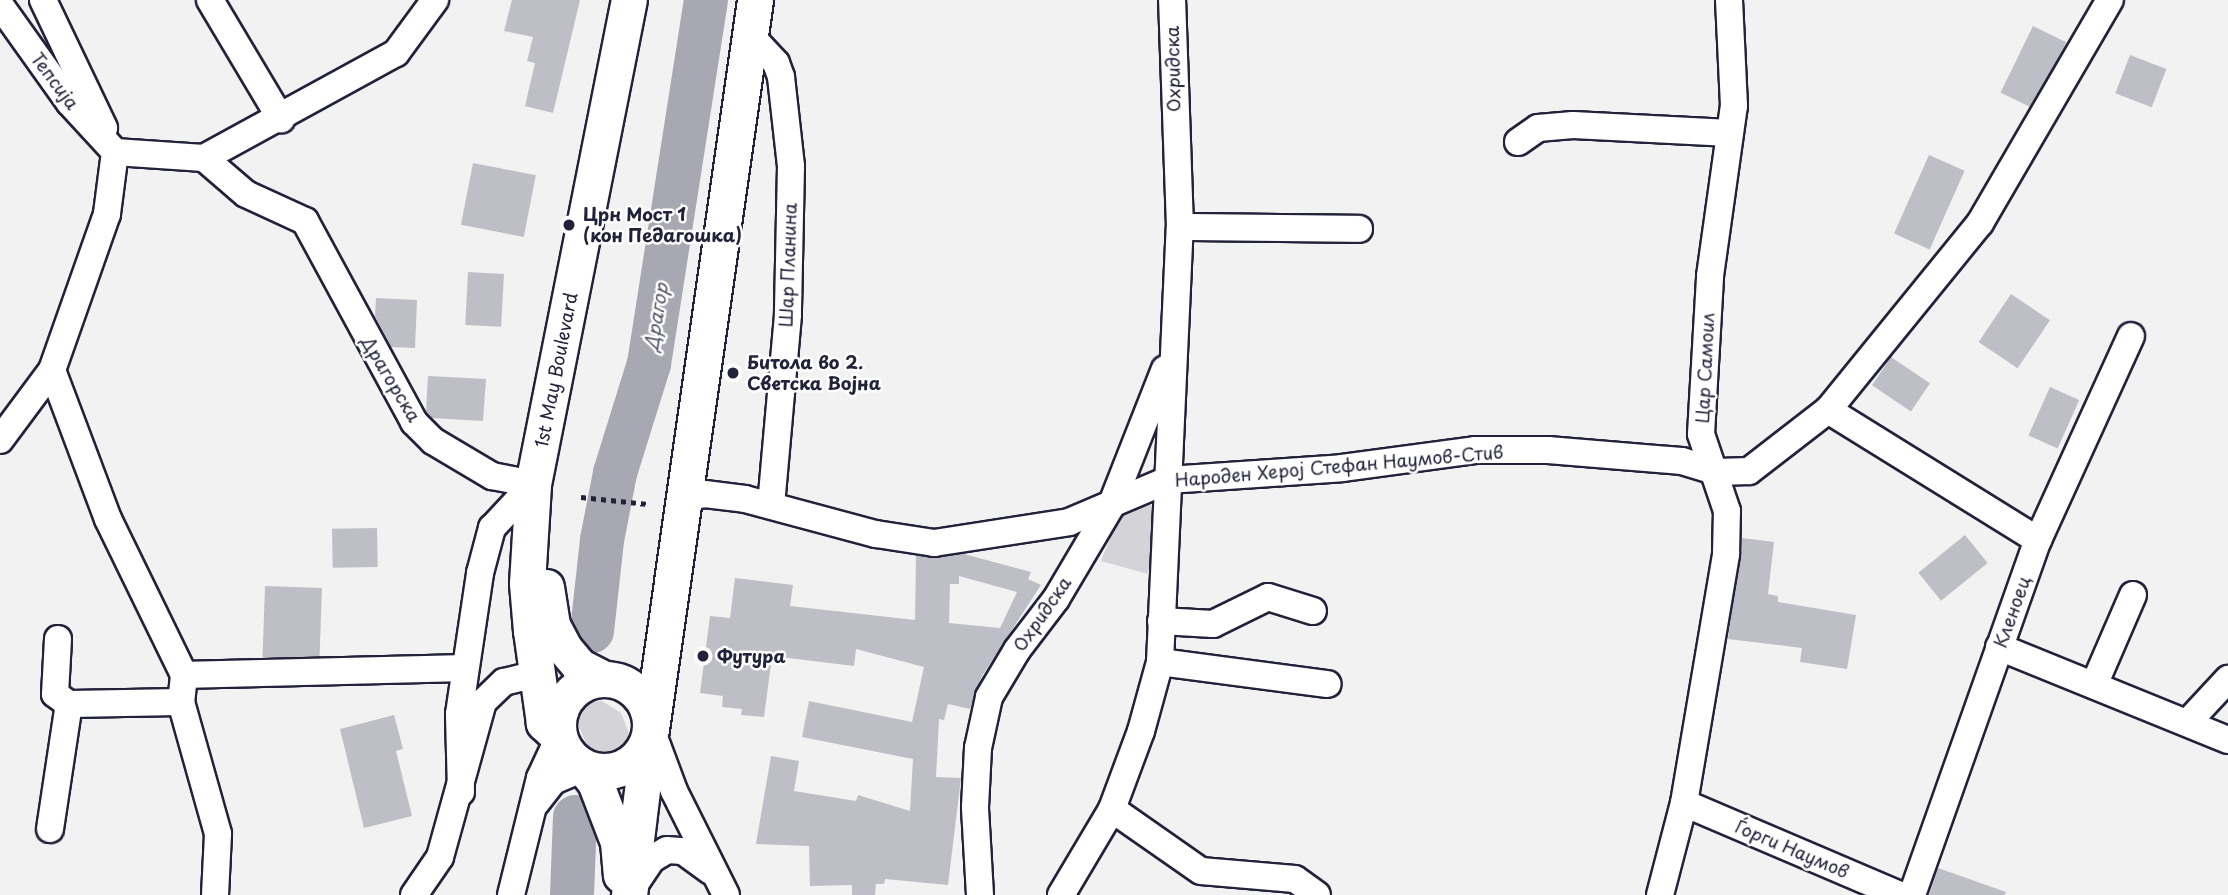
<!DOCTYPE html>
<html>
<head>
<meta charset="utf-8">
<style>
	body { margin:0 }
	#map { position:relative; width:2228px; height:895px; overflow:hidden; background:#f2f2f3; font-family:"Playpen Sans",sans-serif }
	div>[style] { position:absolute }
	.green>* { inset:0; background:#d3d3d8 }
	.river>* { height:44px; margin:-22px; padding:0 22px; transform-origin:22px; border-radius:22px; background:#a8a8b2 }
	.building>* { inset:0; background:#bebec6; transform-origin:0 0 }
	.path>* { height:4.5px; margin-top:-2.25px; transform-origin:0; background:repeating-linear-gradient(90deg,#22223b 0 5px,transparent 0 10px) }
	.roads { filter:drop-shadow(2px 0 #22223b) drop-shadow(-2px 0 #22223b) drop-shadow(0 2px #22223b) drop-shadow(0 -2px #22223b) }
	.minor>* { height:26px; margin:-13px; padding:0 13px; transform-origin:13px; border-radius:13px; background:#fff }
	.major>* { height:35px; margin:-17.5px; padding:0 17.5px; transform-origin:17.5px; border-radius:17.5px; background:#fff }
	.major>.ring { margin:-17.5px; padding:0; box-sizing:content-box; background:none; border:35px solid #fff; border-radius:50% }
	.dots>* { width:19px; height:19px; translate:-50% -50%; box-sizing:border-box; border:4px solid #fff; border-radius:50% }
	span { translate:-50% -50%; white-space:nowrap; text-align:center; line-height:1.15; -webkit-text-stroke:5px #fff; paint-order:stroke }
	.street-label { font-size:18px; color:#22223b }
	.poi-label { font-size:18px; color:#22223b; font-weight:700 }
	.left { translate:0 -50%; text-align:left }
	.water-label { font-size:19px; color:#58586b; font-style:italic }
</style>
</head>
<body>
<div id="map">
	<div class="green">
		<div style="clip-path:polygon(1156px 505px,1148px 574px,1101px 561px,1123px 506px)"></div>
		<div style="clip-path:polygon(602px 701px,621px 713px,629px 733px,623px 754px,606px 761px,589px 751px,574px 714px,583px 702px)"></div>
	</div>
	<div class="river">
		<div style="left:592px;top:631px;width:92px;rotate:-83.7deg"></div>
		<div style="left:602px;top:540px;width:68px;rotate:-79deg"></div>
		<div style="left:615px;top:473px;width:114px;rotate:-72.7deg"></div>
		<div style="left:649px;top:364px;width:368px;rotate:-81.1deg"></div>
		<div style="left:572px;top:895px;width:78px;rotate:-87.8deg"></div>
	</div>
	<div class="building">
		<div style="clip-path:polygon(512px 0,580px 0,553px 113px,525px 106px,535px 63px,527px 61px,533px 37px,504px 31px)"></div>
		<div style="left:2033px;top:26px;width:37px;height:74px;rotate:26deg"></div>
		<div style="left:2130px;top:55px;width:39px;height:41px;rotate:21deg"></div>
		<div style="left:1929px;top:155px;width:39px;height:86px;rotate:24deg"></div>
		<div style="left:473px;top:163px;width:64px;height:63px;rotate:11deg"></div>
		<div style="left:468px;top:272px;width:36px;height:53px;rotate:3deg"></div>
		<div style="left:2011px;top:294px;width:47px;height:58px;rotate:34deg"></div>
		<div style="clip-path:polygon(376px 298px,417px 300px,415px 348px,391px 347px,375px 316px)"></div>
		<div style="left:1891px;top:357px;width:47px;height:34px;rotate:34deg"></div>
		<div style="clip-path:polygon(428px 376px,486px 379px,483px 421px,432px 418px,426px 411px)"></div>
		<div style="left:2050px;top:387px;width:32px;height:53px;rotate:24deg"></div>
		<div style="left:377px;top:528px;width:39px;height:45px;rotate:89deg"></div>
		<div style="left:1965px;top:535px;width:36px;height:60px;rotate:51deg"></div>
		<div style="clip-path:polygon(1742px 538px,1774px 542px,1768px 594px,1778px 596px,1778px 602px,1856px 615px,1847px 669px,1800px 662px,1802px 648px,1728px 639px)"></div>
		<div style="clip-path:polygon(evenodd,964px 554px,1031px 572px,1028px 579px,1041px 585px,982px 676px,970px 709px,948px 704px,944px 720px,939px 719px,936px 777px,961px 778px,948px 885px,885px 879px,884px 884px,876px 884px,875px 895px,852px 895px,852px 885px,810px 886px,809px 846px,756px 844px,771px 756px,799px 761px,794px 791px,856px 801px,858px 795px,910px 811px,913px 759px,802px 737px,809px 701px,912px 722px,924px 667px,856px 649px,854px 666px,772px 656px,764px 717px,741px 715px,742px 709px,722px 707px,723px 696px,700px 693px,710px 616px,730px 618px,735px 578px,793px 585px,790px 606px,915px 620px,916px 556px,964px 554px,959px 576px,1017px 592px,1000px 628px,949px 623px,950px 584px,959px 584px,959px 576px)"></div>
		<div style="left:265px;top:586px;width:57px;height:71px;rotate:2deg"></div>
		<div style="clip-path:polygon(394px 715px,403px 749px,396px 751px,412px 816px,364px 828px,340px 729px)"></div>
		<div style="clip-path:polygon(1938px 868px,2006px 892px,2005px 895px,1929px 895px)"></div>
	</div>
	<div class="path">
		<div style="left:581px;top:497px;width:67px;rotate:6deg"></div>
	</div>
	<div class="roads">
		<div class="minor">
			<div style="left:43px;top:0;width:142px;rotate:64.5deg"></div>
			<div style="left:210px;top:0;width:139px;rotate:59.2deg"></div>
			<div style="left:0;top:5px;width:120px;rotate:54.5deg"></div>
			<div style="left:70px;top:103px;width:67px;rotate:47.4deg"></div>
			<div style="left:750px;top:35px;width:38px;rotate:47deg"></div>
			<div style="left:776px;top:63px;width:15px;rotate:70deg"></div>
			<div style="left:781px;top:77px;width:90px;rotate:83.6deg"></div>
			<div style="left:791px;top:166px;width:149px;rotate:91.2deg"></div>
			<div style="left:788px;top:315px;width:191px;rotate:95.1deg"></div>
			<div style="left:1518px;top:142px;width:24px;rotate:-35deg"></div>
			<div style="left:1538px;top:128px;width:35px;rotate:-5deg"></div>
			<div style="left:1573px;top:125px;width:157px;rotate:2.9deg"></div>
			<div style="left:115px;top:152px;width:63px;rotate:97.4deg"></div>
			<div style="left:107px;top:214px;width:165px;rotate:109.4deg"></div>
			<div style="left:52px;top:370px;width:159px;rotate:69.4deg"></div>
			<div style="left:108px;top:519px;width:174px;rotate:64deg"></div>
			<div style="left:184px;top:675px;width:27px;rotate:96deg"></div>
			<div style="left:181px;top:702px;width:137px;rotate:74.3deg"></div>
			<div style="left:218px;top:834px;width:61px;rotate:92.8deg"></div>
			<div style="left:115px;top:152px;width:89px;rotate:3.9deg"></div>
			<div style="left:204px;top:158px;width:55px;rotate:40.6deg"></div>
			<div style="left:246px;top:194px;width:65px;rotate:24.6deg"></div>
			<div style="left:305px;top:221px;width:229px;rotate:61.5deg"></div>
			<div style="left:414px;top:422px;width:27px;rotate:45deg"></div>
			<div style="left:433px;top:441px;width:69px;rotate:30.7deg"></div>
			<div style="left:492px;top:476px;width:42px;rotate:11deg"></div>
			<div style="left:204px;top:158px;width:219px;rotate:-28.7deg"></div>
			<div style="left:396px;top:53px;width:66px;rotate:-53.7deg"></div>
			<div style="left:1180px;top:227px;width:179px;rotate:0.6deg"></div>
			<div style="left:1828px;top:410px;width:247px;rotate:31.8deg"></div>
			<div style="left:0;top:440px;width:87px;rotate:-53.4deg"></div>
			<div style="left:681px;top:498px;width:24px;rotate:-9deg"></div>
			<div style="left:705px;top:494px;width:40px;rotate:7.1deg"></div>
			<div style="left:745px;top:499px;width:136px;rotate:15deg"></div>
			<div style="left:876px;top:534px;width:59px;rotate:8.8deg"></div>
			<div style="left:934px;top:543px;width:137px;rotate:-8.8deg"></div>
			<div style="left:1069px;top:522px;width:108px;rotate:-23deg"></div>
			<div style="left:1168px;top:480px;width:174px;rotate:-3.9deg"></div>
			<div style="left:1342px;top:468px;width:134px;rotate:-7.7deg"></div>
			<div style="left:1475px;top:450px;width:73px"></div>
			<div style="left:1548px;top:450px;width:134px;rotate:4.7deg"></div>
			<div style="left:1682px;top:461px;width:37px;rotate:17deg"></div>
			<div style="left:1717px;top:472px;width:32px;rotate:-2deg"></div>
			<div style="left:1749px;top:471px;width:100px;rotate:-37.7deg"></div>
			<div style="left:1828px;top:410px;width:241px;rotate:-50.9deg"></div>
			<div style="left:1980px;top:223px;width:258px;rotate:-59.8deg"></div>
			<div style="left:1161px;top:621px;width:52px;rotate:3.3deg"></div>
			<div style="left:1213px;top:624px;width:61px;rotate:-26.1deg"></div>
			<div style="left:1268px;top:597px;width:47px;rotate:17.3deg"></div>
			<div style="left:58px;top:639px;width:55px;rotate:93.1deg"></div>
			<div style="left:55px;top:694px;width:17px;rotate:36deg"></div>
			<div style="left:69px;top:704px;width:112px;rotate:-1deg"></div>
			<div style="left:1999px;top:647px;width:247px;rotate:22.1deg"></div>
			<div style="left:1160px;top:662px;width:169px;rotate:7.5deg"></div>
			<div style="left:184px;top:675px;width:279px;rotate:-1.4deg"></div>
			<div style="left:2094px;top:685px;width:98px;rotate:-66.6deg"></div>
			<div style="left:2188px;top:722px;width:59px;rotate:-47.1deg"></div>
			<div style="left:651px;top:729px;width:66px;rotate:69.6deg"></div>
			<div style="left:674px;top:791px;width:116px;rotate:63.4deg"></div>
			<div style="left:461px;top:792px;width:78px;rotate:-91.5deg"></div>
			<div style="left:459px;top:714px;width:143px;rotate:-81.5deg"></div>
			<div style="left:480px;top:573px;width:47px;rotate:-75.1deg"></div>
			<div style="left:492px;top:528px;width:60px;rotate:-47deg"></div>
			<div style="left:536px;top:803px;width:28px;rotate:-52deg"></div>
			<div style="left:553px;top:781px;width:34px;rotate:-23deg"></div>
			<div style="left:1684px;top:803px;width:235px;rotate:23.1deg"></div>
			<div style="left:1112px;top:809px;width:108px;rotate:34.9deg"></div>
			<div style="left:1201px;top:871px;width:94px;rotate:4.9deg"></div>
			<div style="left:1295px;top:879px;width:27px;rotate:36deg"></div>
			<div style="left:50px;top:829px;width:126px;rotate:-81.4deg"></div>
			<div style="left:631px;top:890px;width:37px;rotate:-56deg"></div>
			<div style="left:652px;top:859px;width:17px;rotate:-31deg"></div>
			<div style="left:667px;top:850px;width:16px;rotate:4deg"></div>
			<div style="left:683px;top:851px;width:34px;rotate:36deg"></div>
			<div style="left:414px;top:895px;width:46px;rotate:-55.6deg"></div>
			<div style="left:440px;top:857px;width:161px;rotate:-74.5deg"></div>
			<div style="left:483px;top:702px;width:29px;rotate:-44deg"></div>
			<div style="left:504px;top:682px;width:36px;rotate:-14deg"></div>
			<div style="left:511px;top:895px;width:121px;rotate:-76.1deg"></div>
			<div style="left:540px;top:778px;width:45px;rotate:-65.1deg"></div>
			<div style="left:980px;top:895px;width:88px;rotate:-93.3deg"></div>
			<div style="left:975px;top:807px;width:59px;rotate:-87.1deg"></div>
			<div style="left:978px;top:748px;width:52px;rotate:-77.8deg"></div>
			<div style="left:989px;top:697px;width:55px;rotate:-59.2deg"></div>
			<div style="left:1017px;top:650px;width:64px;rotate:-52.6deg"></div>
			<div style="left:1056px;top:599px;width:108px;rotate:-59.4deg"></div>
			<div style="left:1111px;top:506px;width:147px;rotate:-68.5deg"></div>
			<div style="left:1061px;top:895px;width:100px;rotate:-59.3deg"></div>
			<div style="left:1112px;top:809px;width:83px;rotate:-69.6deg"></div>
			<div style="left:1141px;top:731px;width:72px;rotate:-74.6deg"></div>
			<div style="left:1160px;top:662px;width:435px;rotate:-87.4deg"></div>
			<div style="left:1180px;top:227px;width:227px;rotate:-92deg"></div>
			<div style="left:1660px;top:895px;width:95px;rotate:-75.4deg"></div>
			<div style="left:1684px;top:803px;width:253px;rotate:-80.4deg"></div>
			<div style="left:1726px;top:554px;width:43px;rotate:-88.7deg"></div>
			<div style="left:1727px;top:511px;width:81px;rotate:-108.7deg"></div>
			<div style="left:1701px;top:434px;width:158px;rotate:-86.7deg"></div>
			<div style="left:1710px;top:276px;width:172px;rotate:-82deg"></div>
			<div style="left:1734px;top:106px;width:106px;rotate:-92.7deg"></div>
			<div style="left:1912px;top:895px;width:377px;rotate:-70.5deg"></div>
			<div style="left:2038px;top:540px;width:224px;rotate:-65.5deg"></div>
		</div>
		<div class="major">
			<div style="left:546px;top:587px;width:38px;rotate:81deg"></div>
			<div style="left:552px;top:625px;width:26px;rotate:62deg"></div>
			<div style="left:564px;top:648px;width:23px;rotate:50deg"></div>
			<div style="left:579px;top:666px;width:27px;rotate:27deg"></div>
			<div class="ring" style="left:558px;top:679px;width:57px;height:57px"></div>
			<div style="left:651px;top:729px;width:736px;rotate:-81.88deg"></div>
			<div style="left:559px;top:737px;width:21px;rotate:-137deg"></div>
			<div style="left:544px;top:723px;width:93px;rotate:-98deg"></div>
			<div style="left:531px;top:631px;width:48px;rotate:-94.8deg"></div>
			<div style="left:527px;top:583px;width:99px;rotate:-86.5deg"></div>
			<div style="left:533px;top:484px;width:493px;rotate:-78.8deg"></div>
			<div style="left:584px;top:768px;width:18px;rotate:52deg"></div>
			<div style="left:595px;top:782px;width:64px;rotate:69deg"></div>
			<div style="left:618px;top:842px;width:33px;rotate:85deg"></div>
			<div style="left:629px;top:895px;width:154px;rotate:-82.9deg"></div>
		</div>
	</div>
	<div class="dots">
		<div style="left:569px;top:225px;background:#22223b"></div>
		<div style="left:733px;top:373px;background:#22223b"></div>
		<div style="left:703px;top:656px;background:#22223b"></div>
	</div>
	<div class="street-label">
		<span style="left:1173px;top:69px;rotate:-91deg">Охридска</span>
		<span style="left:55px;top:81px;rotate:53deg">Тепсија</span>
		<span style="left:788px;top:265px;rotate:-88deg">Шар Планина</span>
		<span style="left:1705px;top:368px;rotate:-87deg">Цар Самоил</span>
		<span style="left:556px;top:370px;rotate:-79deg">1st May Boulevard</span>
		<span style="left:391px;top:379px;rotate:59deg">Драгорска</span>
		<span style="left:1339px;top:466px;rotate:-5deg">Народен Херој Стефан Наумов-Стив</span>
		<span style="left:2012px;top:612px;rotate:-70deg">Кленоец</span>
		<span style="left:1042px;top:614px;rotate:-55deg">Охридска</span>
		<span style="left:1792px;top:849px;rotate:23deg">Ѓорги Наумов</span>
	</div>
	<div class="poi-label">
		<span class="left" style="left:583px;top:225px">Црн Мост 1<br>(кон Педагошка)</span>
		<span class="left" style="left:747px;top:373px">Битола во 2.<br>Светска Војна</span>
		<span class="left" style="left:717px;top:656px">Футура</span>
	</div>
	<div class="water-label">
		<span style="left:656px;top:317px;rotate:-81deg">Драгор</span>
	</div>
</div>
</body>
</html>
